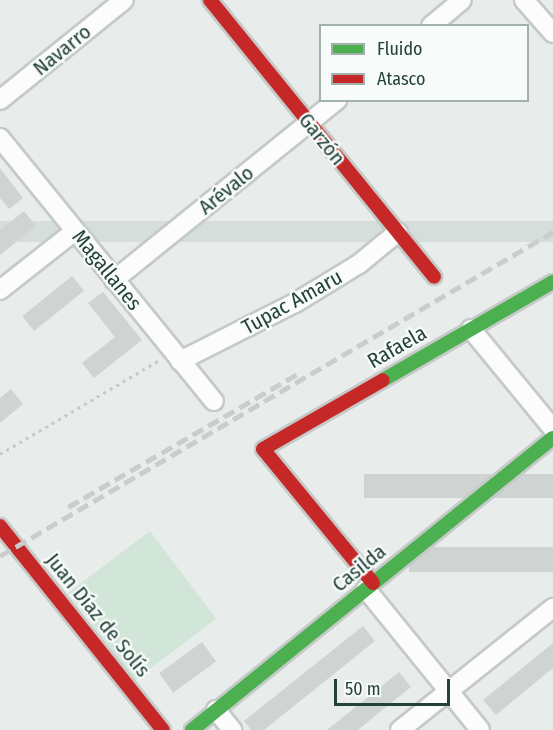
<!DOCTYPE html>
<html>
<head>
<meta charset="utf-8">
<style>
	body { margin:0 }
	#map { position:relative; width:553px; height:730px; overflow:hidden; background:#e8edeb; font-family:"Fira Sans Condensed",sans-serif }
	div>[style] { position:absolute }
	.built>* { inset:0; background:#d6dedb; transform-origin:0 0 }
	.green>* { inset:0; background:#d1e6d8; transform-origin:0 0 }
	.building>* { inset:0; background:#cfd4d2; transform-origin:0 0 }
	.path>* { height:3px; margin-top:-1.5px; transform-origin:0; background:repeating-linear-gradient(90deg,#c3ccca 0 3px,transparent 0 7.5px) }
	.roads { filter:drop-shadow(2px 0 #c5cac8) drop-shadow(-2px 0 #c5cac8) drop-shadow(0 2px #c5cac8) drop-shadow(0 -2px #c5cac8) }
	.street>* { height:18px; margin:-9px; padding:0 9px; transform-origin:9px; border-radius:9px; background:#fcfcfc }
	.fast>* { height:14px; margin:-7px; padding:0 7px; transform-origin:7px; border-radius:7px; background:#4caf50 }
	.jam>* { height:14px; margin:-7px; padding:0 7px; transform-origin:7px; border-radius:7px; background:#c62828 }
	.rail>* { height:4.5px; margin-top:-2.25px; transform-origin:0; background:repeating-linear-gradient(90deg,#c9cdcc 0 12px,transparent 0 18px) }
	span { translate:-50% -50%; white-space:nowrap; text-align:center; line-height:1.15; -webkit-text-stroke:4.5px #f7fbf9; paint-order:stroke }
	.street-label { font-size:21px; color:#24423a }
	.legend { position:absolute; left:319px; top:24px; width:210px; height:78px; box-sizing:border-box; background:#f7fbf9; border:2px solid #a3b1ad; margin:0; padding:8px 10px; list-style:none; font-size:18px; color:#24423a }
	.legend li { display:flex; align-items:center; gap:12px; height:30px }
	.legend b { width:30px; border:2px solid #a3b1ad }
	.scale { position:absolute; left:334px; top:679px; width:116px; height:27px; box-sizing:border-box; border:3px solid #24423a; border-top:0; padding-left:8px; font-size:18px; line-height:21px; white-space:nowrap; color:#24423a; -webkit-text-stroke:4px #f7fbf9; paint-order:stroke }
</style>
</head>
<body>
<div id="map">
	<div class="built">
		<div style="left:553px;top:221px;width:21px;height:639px;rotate:90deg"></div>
	</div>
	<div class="green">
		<div style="left:150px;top:531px;width:110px;height:102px;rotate:53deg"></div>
	</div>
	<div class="building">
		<div style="clip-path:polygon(0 168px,23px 198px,9px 209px,0 198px)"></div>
		<div style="clip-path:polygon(24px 211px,36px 226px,0 255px,0 230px)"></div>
		<div style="left:72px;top:276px;width:19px;height:64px;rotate:51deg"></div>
		<div style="clip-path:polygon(103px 292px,142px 340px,94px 378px,82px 363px,115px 337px,88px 303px)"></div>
		<div style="clip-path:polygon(11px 389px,23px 404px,0 423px,0 398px)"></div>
		<div style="left:553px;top:474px;width:24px;height:189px;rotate:90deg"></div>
		<div style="left:553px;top:547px;width:25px;height:144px;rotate:90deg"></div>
		<div style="clip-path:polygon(363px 626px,375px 641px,264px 730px,251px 730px,244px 721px)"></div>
		<div style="left:202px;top:642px;width:24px;height:53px;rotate:54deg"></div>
		<div style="clip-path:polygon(553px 643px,553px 668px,496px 715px,483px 700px)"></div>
		<div style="clip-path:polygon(399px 672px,411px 687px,381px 711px,358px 730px,327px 730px)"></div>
	</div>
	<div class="path">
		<div style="left:0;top:454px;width:187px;rotate:-30.5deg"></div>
	</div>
	<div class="roads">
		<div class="street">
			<div style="left:524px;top:0;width:44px;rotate:48.7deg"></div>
			<div style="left:431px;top:26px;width:40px;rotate:-40deg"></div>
			<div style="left:0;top:100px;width:159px;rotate:-38.9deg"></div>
			<div style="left:0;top:138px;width:339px;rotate:50.9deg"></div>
			<div style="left:114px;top:280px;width:287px;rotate:-38.9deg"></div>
			<div style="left:0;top:290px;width:95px;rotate:-38.2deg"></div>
			<div style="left:471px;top:329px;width:129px;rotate:50.6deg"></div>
			<div style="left:180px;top:361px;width:129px;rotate:-26.8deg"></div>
			<div style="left:295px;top:303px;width:75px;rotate:-31.4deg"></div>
			<div style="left:359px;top:264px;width:50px;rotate:-39.4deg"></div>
			<div style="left:366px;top:589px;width:181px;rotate:51deg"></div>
			<div style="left:216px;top:710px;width:26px;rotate:51deg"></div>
			<div style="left:400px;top:730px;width:196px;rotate:-38.6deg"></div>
		</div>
		<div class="fast">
			<div style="left:383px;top:380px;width:196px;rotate:-30deg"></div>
			<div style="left:192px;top:730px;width:464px;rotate:-39deg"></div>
		</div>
		<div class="jam">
			<div style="left:210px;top:0;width:356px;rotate:51deg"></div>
			<div style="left:0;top:526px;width:261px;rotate:51.4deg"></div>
			<div style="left:373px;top:583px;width:173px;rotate:-129.4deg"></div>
			<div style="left:263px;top:449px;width:138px;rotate:-29.9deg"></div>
		</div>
	</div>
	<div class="rail">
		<div style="left:68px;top:507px;width:267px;rotate:-30.1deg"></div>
		<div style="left:0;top:556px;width:641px;rotate:-30.37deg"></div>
	</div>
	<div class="street-label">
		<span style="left:62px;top:50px;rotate:-39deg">Navarro</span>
		<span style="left:322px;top:139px;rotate:51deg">Garzón</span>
		<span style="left:226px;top:190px;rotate:-39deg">Arévalo</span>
		<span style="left:107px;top:270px;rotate:51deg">Magallanes</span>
		<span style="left:292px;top:302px;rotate:-29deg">Tupac Amaru</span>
		<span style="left:397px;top:347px;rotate:-30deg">Rafaela</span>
		<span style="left:359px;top:568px;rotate:-39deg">Casilda</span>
		<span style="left:98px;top:615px;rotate:51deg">Juan Díaz de Solís</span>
	</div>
	<ul class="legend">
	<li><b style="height:8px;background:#4caf50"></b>Fluido</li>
	<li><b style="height:8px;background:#c62828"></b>Atasco</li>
	</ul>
	<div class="scale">50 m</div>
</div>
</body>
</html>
